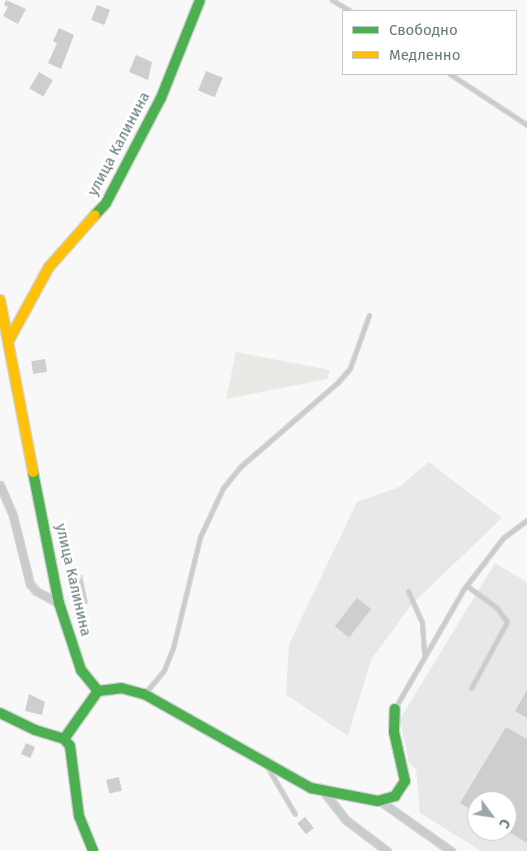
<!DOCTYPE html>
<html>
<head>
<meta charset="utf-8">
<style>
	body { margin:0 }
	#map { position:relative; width:527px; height:851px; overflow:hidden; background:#f8f8f8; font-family:"Fira Sans",sans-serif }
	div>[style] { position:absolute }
	.built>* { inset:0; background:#e7e9e8 }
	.green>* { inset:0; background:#e8eae6 }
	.building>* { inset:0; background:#cccecf; transform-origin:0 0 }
	.roads { filter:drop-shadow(1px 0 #d3d4d5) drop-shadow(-1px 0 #d3d4d5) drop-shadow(0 1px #d3d4d5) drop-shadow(0 -1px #d3d4d5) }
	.lane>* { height:3px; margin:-1.5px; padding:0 1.5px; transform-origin:1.5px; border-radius:1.5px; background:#c9cbcc }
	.street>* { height:7px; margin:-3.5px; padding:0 3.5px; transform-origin:3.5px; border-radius:3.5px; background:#c9cbcc }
	.fast>* { height:10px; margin:-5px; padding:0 5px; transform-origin:5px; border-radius:5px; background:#4caf50 }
	.slow>* { height:10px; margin:-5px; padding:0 5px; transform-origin:5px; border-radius:5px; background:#ffc107 }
	span { translate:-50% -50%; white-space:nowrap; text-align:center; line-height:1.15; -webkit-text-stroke:5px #fff; paint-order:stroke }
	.street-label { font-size:15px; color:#67797e }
	.legend { position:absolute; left:342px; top:10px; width:175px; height:65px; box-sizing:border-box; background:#fff; border:1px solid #c2c9cb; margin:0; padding:6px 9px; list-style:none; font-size:15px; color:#67797e }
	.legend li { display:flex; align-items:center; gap:10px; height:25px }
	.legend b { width:25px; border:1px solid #c2c9cb }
	.north { position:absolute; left:467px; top:791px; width:50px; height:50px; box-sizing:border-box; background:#fff; border:1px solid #c2c9cb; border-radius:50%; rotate:121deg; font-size:14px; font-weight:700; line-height:20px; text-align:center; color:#67797e }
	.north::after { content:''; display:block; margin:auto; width:18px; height:22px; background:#9aa5a9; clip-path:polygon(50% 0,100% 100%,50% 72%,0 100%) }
</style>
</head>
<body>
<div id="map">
	<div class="built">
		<div style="clip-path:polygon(429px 462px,502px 518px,412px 604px,371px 660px,348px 736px,286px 695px,289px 644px,357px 502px,399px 487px)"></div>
		<div style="clip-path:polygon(evenodd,495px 563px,527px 582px,527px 851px,481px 851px,420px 813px,416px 769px,409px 763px,400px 719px,495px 563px,477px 801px,507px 801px,507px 831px,477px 831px,477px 801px)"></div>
	</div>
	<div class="green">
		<div style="clip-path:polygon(236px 352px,330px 370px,327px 379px,226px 399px)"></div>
	</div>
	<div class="building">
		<div style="clip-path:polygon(6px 0,26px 9px,18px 24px,3px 16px,8px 7px,4px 5px)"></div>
		<div style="left:97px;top:5px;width:14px;height:16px;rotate:21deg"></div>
		<div style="clip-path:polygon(59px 28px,74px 35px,61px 69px,48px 63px,57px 43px,53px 41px)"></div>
		<div style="clip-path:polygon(136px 55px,152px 62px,148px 80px,129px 72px)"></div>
		<div style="left:206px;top:71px;width:18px;height:21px;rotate:22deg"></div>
		<div style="left:39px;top:72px;width:16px;height:19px;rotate:30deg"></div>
		<div style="left:45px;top:359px;width:13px;height:14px;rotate:81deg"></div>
		<div style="left:82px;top:575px;width:29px;height:11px;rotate:78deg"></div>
		<div style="left:357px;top:598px;width:18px;height:36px;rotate:38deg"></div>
		<div style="clip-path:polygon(527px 690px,527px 718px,515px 711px)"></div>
		<div style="clip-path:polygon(29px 694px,45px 702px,42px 715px,25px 711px)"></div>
		<div style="clip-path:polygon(506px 727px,527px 739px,527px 843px,507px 831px,507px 801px,477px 801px,477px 813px,460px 803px)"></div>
		<div style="left:26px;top:743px;width:10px;height:12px;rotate:24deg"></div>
		<div style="left:119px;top:777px;width:14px;height:13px;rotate:78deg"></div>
		<div style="left:305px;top:817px;width:14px;height:10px;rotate:51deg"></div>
	</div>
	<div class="roads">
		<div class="lane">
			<div style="left:332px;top:0;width:21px;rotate:31deg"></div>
			<div style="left:450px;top:74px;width:92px;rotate:33.5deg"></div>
			<div style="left:467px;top:586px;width:37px;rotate:36deg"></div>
			<div style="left:497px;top:608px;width:17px;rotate:54deg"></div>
			<div style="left:507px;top:622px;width:75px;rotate:118.6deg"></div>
			<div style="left:408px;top:591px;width:35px;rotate:66deg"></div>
			<div style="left:422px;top:623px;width:32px;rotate:86deg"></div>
			<div style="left:145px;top:693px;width:30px;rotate:-50deg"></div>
			<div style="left:164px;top:670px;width:24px;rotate:-68deg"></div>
			<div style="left:173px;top:648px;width:114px;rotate:-76.3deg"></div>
			<div style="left:200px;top:537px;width:54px;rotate:-64.9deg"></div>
			<div style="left:223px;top:488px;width:27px;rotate:-51deg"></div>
			<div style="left:240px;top:467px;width:130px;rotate:-40.9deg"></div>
			<div style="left:338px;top:382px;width:18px;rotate:-49deg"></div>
			<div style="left:350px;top:368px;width:56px;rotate:-70.3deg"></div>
			<div style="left:395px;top:708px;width:136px;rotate:-60deg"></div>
			<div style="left:463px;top:590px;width:66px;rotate:-52.4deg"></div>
			<div style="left:503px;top:538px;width:30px;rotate:-37deg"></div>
			<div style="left:268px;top:768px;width:53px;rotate:59.6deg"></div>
		</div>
		<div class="street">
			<div style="left:0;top:485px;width:34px;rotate:67deg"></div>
			<div style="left:13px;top:516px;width:70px;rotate:76deg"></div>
			<div style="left:30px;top:584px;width:9px;rotate:49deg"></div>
			<div style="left:36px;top:591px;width:26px;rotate:28deg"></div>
			<div style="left:324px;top:792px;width:36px;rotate:52deg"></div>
			<div style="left:346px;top:820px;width:51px;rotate:37.1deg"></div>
			<div style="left:380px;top:801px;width:87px;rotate:35.2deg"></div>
		</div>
		<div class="fast">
			<div style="left:95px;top:215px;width:16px;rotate:-47deg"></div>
			<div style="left:106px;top:203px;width:119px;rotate:-62.4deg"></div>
			<div style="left:161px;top:98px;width:105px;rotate:-68.3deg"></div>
			<div style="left:33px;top:472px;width:134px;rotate:78.8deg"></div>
			<div style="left:59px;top:603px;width:71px;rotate:71.8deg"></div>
			<div style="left:81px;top:670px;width:27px;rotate:51deg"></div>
			<div style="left:98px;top:691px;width:23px;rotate:-7deg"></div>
			<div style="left:121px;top:688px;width:24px;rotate:15deg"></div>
			<div style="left:144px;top:694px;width:192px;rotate:29.4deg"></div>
			<div style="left:311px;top:788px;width:68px;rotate:11deg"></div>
			<div style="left:378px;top:801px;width:18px;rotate:-16deg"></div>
			<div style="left:395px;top:796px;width:18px;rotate:-56deg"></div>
			<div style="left:405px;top:781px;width:50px;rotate:-102.7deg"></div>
			<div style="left:394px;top:732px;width:23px;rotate:-88deg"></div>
			<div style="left:0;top:713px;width:39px;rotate:26deg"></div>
			<div style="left:35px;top:730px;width:30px;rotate:17deg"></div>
			<div style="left:64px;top:739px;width:9px;rotate:49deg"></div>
			<div style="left:70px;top:746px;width:71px;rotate:82.7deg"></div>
			<div style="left:79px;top:816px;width:38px;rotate:68deg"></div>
			<div style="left:64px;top:739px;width:59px;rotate:-54.7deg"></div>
		</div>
		<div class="slow">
			<div style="left:0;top:300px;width:175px;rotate:79.1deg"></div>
			<div style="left:9px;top:340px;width:83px;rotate:-61.3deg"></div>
			<div style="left:49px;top:267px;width:69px;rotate:-48.5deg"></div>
		</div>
	</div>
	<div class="street-label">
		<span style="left:119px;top:144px;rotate:-62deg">улица Калинина</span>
		<span style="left:73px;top:580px;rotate:77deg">улица Калинина</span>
	</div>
	<ul class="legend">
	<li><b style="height:6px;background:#4caf50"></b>Свободно</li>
	<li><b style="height:6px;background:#ffc107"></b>Медленно</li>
	</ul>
	<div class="north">С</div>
</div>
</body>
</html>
